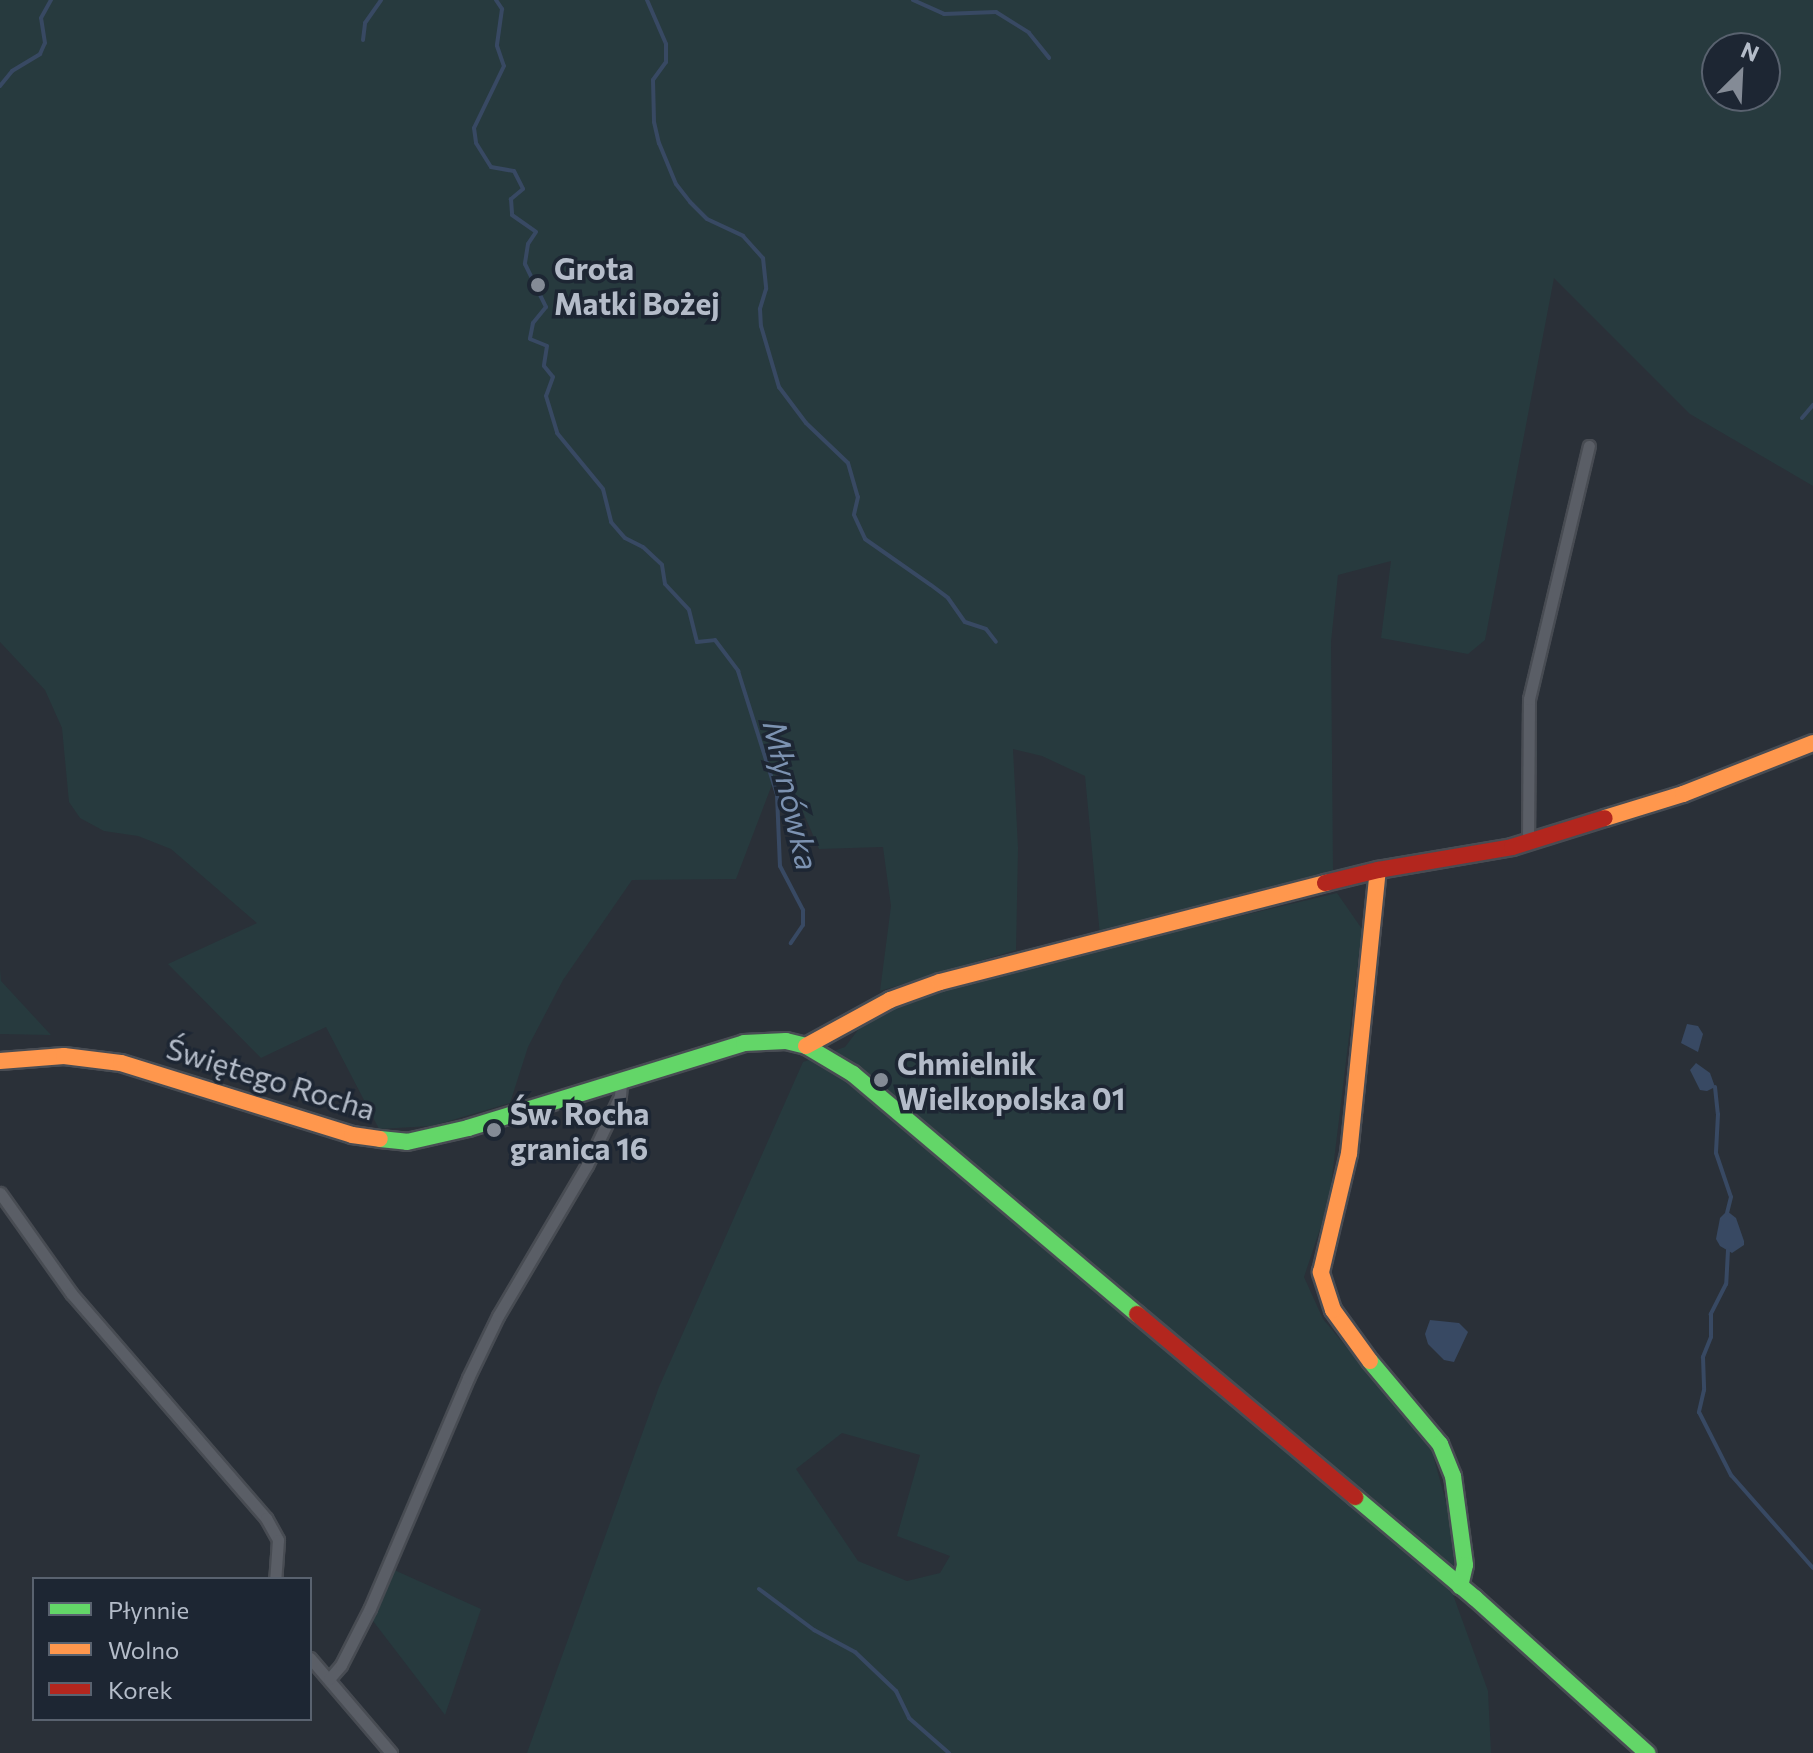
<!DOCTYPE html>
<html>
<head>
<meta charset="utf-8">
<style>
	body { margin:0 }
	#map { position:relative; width:1813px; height:1753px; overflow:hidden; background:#2a3038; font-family:Commissioner,sans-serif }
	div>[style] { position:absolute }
	.green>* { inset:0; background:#273a3e }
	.water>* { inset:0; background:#384963 }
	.stream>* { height:4px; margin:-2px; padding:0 2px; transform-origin:2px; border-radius:2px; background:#384963 }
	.roads { filter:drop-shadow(2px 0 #484c53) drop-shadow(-2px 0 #484c53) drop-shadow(0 2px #484c53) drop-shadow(0 -2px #484c53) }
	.street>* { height:11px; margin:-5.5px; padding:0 5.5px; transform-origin:5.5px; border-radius:5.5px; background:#5a5e66 }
	.fast>* { height:16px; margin:-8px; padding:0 8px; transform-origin:8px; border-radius:8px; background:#63d668 }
	.slow>* { height:16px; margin:-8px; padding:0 8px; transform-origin:8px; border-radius:8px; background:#ff974d }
	.jam>* { height:16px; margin:-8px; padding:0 8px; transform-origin:8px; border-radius:8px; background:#b3261e }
	.dots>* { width:22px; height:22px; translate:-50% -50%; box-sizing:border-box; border:4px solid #1d2633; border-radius:50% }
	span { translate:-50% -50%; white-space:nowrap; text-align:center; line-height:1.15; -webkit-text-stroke:7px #1d2633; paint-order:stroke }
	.poi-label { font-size:30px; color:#b4bcc9; font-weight:700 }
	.left { translate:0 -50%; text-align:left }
	.street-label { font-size:30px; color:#b4bcc9 }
	.water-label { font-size:32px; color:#7c92b1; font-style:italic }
	.legend { position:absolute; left:32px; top:1577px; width:280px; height:144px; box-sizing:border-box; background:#1d2633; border:2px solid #59626f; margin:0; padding:10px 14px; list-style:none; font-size:24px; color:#b4bcc9 }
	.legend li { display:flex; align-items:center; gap:16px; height:40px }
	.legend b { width:40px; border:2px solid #59626f }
	.north { position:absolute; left:1701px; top:32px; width:80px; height:80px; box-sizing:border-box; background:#1d2633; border:2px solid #59626f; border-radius:50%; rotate:24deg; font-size:22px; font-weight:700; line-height:32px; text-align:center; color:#b4bcc9 }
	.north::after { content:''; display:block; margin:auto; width:28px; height:36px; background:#848b96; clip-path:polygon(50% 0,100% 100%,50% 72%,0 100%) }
</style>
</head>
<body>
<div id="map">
	<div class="green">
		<div style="clip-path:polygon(evenodd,0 0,1813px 0,1813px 486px,1690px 414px,1554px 278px,1485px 640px,1468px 654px,1381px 638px,1391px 561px,1338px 575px,1331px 642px,1333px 871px,1100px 936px,1085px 776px,1042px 756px,1013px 749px,1018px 848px,1016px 950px,880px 991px,891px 906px,883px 847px,819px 849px,781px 761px,736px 879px,632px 880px,563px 980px,528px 1047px,510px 1103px,432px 1126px,379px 1129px,326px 1027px,261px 1058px,168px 964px,257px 923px,171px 849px,138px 836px,104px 831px,80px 818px,69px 802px,62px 728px,45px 690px,0 642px,0 0,1717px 48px,1765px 48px,1765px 96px,1717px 96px,1717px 48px)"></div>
		<div style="clip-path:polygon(evenodd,1337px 893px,1362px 929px,1329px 1202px,1304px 1277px,1323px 1319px,1431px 1448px,1451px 1520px,1454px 1561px,1452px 1592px,1488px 1691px,1491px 1753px,527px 1753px,659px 1387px,803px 1062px,845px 1047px,864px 1022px,904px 1003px,1029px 966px,1337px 893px,842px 1433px,920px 1455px,897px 1536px,950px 1556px,940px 1573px,907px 1581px,858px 1561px,796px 1469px,842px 1433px)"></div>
		<div style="clip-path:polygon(0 969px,1px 981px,51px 1035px,0 1034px)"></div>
		<div style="clip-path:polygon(392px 1569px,481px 1609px,445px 1715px,370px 1617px)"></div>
	</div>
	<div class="water">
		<div style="clip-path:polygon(1687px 1024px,1698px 1026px,1703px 1034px,1698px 1052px,1681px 1043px)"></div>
		<div style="clip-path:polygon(1696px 1063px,1710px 1073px,1715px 1087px,1707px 1091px,1700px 1090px,1690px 1070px)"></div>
		<div style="clip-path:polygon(1727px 1211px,1736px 1218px,1744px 1241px,1744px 1245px,1732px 1253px,1720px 1246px,1716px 1239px,1720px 1218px)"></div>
		<div style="clip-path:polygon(1430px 1320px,1459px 1323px,1468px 1332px,1454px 1362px,1444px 1360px,1428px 1344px,1425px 1334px)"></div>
	</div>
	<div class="stream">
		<div style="left:496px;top:0;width:11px;rotate:56deg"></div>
		<div style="left:502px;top:9px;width:37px;rotate:98deg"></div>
		<div style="left:497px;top:46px;width:21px;rotate:71deg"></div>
		<div style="left:504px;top:66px;width:69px;rotate:115.8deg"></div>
		<div style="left:474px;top:128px;width:15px;rotate:82deg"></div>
		<div style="left:476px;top:143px;width:28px;rotate:58deg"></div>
		<div style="left:491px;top:167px;width:23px;rotate:10deg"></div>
		<div style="left:514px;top:171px;width:20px;rotate:63deg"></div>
		<div style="left:523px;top:189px;width:16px;rotate:140deg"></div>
		<div style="left:511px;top:199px;width:16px;rotate:86deg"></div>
		<div style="left:512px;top:215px;width:29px;rotate:35deg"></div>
		<div style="left:536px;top:232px;width:14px;rotate:124deg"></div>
		<div style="left:528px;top:244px;width:20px;rotate:99deg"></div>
		<div style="left:525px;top:264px;width:48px;rotate:64deg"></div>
		<div style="left:546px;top:307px;width:21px;rotate:129deg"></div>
		<div style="left:533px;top:323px;width:16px;rotate:101deg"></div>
		<div style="left:530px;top:339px;width:18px;rotate:22deg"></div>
		<div style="left:547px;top:346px;width:20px;rotate:99deg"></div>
		<div style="left:544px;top:366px;width:14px;rotate:51deg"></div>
		<div style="left:553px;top:377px;width:20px;rotate:110deg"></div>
		<div style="left:546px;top:396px;width:39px;rotate:73deg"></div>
		<div style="left:557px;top:433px;width:72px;rotate:50.6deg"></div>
		<div style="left:603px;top:489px;width:34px;rotate:76deg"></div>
		<div style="left:611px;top:522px;width:21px;rotate:49deg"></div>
		<div style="left:625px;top:538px;width:20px;rotate:27deg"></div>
		<div style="left:643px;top:547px;width:26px;rotate:43deg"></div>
		<div style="left:662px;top:565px;width:19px;rotate:81deg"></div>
		<div style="left:665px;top:584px;width:35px;rotate:47deg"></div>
		<div style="left:689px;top:610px;width:33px;rotate:76deg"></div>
		<div style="left:697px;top:642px;width:18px;rotate:-6deg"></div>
		<div style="left:715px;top:640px;width:39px;rotate:53deg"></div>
		<div style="left:738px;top:671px;width:130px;rotate:72.5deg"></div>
		<div style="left:777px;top:795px;width:71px;rotate:87.6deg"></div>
		<div style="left:780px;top:866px;width:50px;rotate:62.4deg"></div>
		<div style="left:803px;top:910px;width:15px;rotate:90deg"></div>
		<div style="left:803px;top:925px;width:22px;rotate:124deg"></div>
		<div style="left:647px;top:0;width:48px;rotate:66.6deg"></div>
		<div style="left:666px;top:44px;width:18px;rotate:90deg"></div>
		<div style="left:666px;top:62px;width:22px;rotate:126deg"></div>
		<div style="left:653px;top:80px;width:42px;rotate:88.6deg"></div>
		<div style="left:654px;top:122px;width:22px;rotate:77deg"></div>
		<div style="left:659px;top:143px;width:44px;rotate:67.5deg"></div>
		<div style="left:676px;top:184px;width:23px;rotate:52deg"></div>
		<div style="left:690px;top:202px;width:24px;rotate:45deg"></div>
		<div style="left:707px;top:219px;width:40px;rotate:25deg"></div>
		<div style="left:743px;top:236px;width:30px;rotate:48deg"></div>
		<div style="left:763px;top:258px;width:31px;rotate:84deg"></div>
		<div style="left:766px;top:289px;width:21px;rotate:107deg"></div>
		<div style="left:760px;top:309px;width:17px;rotate:87deg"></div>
		<div style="left:761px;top:326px;width:64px;rotate:73.6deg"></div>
		<div style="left:779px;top:387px;width:45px;rotate:53.1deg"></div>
		<div style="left:806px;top:423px;width:58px;rotate:43.6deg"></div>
		<div style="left:848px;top:463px;width:35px;rotate:74deg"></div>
		<div style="left:858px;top:497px;width:18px;rotate:103deg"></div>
		<div style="left:854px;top:515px;width:26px;rotate:65deg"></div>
		<div style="left:865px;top:539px;width:80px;rotate:34.9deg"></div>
		<div style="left:931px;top:585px;width:21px;rotate:37deg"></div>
		<div style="left:948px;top:598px;width:29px;rotate:55deg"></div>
		<div style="left:965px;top:622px;width:22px;rotate:18deg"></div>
		<div style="left:986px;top:629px;width:16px;rotate:52deg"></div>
		<div style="left:913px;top:0;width:34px;rotate:24deg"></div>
		<div style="left:944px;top:14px;width:52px;rotate:-2.2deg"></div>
		<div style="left:996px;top:12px;width:39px;rotate:32deg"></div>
		<div style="left:1029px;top:33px;width:32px;rotate:51deg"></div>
		<div style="left:363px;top:40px;width:17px;rotate:-83deg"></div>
		<div style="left:365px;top:23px;width:28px;rotate:-55deg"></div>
		<div style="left:0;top:86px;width:19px;rotate:-51deg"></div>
		<div style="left:12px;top:71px;width:33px;rotate:-31deg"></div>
		<div style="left:40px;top:54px;width:12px;rotate:-66deg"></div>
		<div style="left:45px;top:43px;width:25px;rotate:-99deg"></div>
		<div style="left:41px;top:18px;width:21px;rotate:-61deg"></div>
		<div style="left:1802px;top:418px;width:17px;rotate:-50deg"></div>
		<div style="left:1715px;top:1087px;width:27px;rotate:84deg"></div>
		<div style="left:1718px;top:1114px;width:39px;rotate:93deg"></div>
		<div style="left:1716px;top:1153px;width:46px;rotate:71.2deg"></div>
		<div style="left:1731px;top:1197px;width:16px;rotate:104deg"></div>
		<div style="left:1728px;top:1250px;width:34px;rotate:93deg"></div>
		<div style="left:1726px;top:1284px;width:34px;rotate:117deg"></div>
		<div style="left:1711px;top:1314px;width:23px;rotate:90deg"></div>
		<div style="left:1711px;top:1337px;width:22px;rotate:112deg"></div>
		<div style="left:1703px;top:1357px;width:33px;rotate:88deg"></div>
		<div style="left:1704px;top:1390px;width:23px;rotate:103deg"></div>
		<div style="left:1699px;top:1412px;width:71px;rotate:63.1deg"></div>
		<div style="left:1731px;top:1475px;width:124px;rotate:48.6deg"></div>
		<div style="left:759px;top:1589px;width:69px;rotate:36.7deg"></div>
		<div style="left:814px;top:1630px;width:47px;rotate:28.2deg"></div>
		<div style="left:855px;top:1652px;width:57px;rotate:43.6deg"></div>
		<div style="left:896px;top:1691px;width:30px;rotate:64deg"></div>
		<div style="left:909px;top:1718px;width:53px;rotate:41.2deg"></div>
	</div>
	<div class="roads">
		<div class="street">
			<div style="left:1528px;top:842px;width:143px;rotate:-89.6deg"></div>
			<div style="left:1529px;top:699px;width:260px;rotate:-76.7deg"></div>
			<div style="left:0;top:1193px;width:123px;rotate:54.6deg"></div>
			<div style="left:71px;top:1293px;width:298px;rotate:49.1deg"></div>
			<div style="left:266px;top:1518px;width:25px;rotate:61deg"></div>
			<div style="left:278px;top:1540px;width:39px;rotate:94deg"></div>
			<div style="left:310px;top:1658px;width:125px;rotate:49.5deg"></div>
			<div style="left:329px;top:1679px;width:18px;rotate:-49deg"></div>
			<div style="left:341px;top:1665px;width:64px;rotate:-63deg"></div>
			<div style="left:370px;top:1608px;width:250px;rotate:-66.9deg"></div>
			<div style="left:468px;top:1378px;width:69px;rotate:-64.2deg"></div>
			<div style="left:498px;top:1316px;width:175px;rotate:-59.5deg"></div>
			<div style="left:587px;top:1165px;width:76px;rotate:-64.4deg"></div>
			<div style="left:620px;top:1096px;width:16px;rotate:-86deg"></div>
		</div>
		<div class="fast">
			<div style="left:380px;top:1139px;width:27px;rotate:6deg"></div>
			<div style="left:407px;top:1142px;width:63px;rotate:-12.9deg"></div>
			<div style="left:468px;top:1128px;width:289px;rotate:-17.1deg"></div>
			<div style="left:744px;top:1043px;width:42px;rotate:-2.7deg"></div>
			<div style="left:786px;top:1041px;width:21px;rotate:14deg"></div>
			<div style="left:806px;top:1046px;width:55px;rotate:30.8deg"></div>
			<div style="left:853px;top:1074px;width:372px;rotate:40.2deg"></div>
			<div style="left:1370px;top:1361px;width:109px;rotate:49.9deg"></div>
			<div style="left:1440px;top:1444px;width:35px;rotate:68deg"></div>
			<div style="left:1453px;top:1476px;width:90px;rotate:82.3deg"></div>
			<div style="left:1465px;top:1565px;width:22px;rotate:103deg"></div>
			<div style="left:1355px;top:1497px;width:157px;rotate:40.1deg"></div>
			<div style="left:1475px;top:1598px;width:232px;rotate:42deg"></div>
		</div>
		<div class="slow">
			<div style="left:1605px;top:818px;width:82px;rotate:-17.1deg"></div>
			<div style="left:1683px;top:794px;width:140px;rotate:-21.4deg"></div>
			<div style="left:806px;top:1046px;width:96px;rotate:-28.7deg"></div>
			<div style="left:890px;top:1000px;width:53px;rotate:-19.8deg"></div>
			<div style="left:940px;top:982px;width:398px;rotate:-14.4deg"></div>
			<div style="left:0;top:1061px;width:64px;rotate:-4.5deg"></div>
			<div style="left:64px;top:1056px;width:57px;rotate:7deg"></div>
			<div style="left:121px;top:1063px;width:242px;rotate:17.3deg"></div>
			<div style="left:352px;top:1135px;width:28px;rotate:8deg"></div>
			<div style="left:1370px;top:1361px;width:63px;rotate:-126deg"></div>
			<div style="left:1333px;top:1310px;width:40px;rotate:-108deg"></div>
			<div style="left:1321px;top:1272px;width:121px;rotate:-76.7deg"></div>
			<div style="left:1349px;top:1154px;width:285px;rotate:-84.2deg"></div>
		</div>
		<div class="jam">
			<div style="left:1325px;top:883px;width:55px;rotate:-13.8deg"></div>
			<div style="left:1378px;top:870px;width:136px;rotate:-9.7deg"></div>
			<div style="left:1512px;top:847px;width:97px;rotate:-17.3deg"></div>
			<div style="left:1137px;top:1314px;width:285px;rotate:40deg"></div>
		</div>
	</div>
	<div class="dots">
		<div style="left:538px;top:285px;background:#848b96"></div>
		<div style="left:881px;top:1080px;background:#848b96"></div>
		<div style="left:494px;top:1130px;background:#848b96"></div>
	</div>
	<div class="poi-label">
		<span class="left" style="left:554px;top:285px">Grota<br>Matki Bożej</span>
		<span class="left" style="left:897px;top:1080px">Chmielnik<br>Wielkopolska 01</span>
		<span class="left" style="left:510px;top:1130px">Św. Rocha<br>granica 16</span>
	</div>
	<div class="street-label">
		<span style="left:271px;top:1078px;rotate:17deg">Świętego Rocha</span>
	</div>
	<div class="water-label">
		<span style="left:792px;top:795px;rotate:77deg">Młynówka</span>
	</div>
	<ul class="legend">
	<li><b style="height:10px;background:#63d668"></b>Płynnie</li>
	<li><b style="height:10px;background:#ff974d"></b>Wolno</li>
	<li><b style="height:10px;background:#b3261e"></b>Korek</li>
	</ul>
	<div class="north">N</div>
</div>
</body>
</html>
